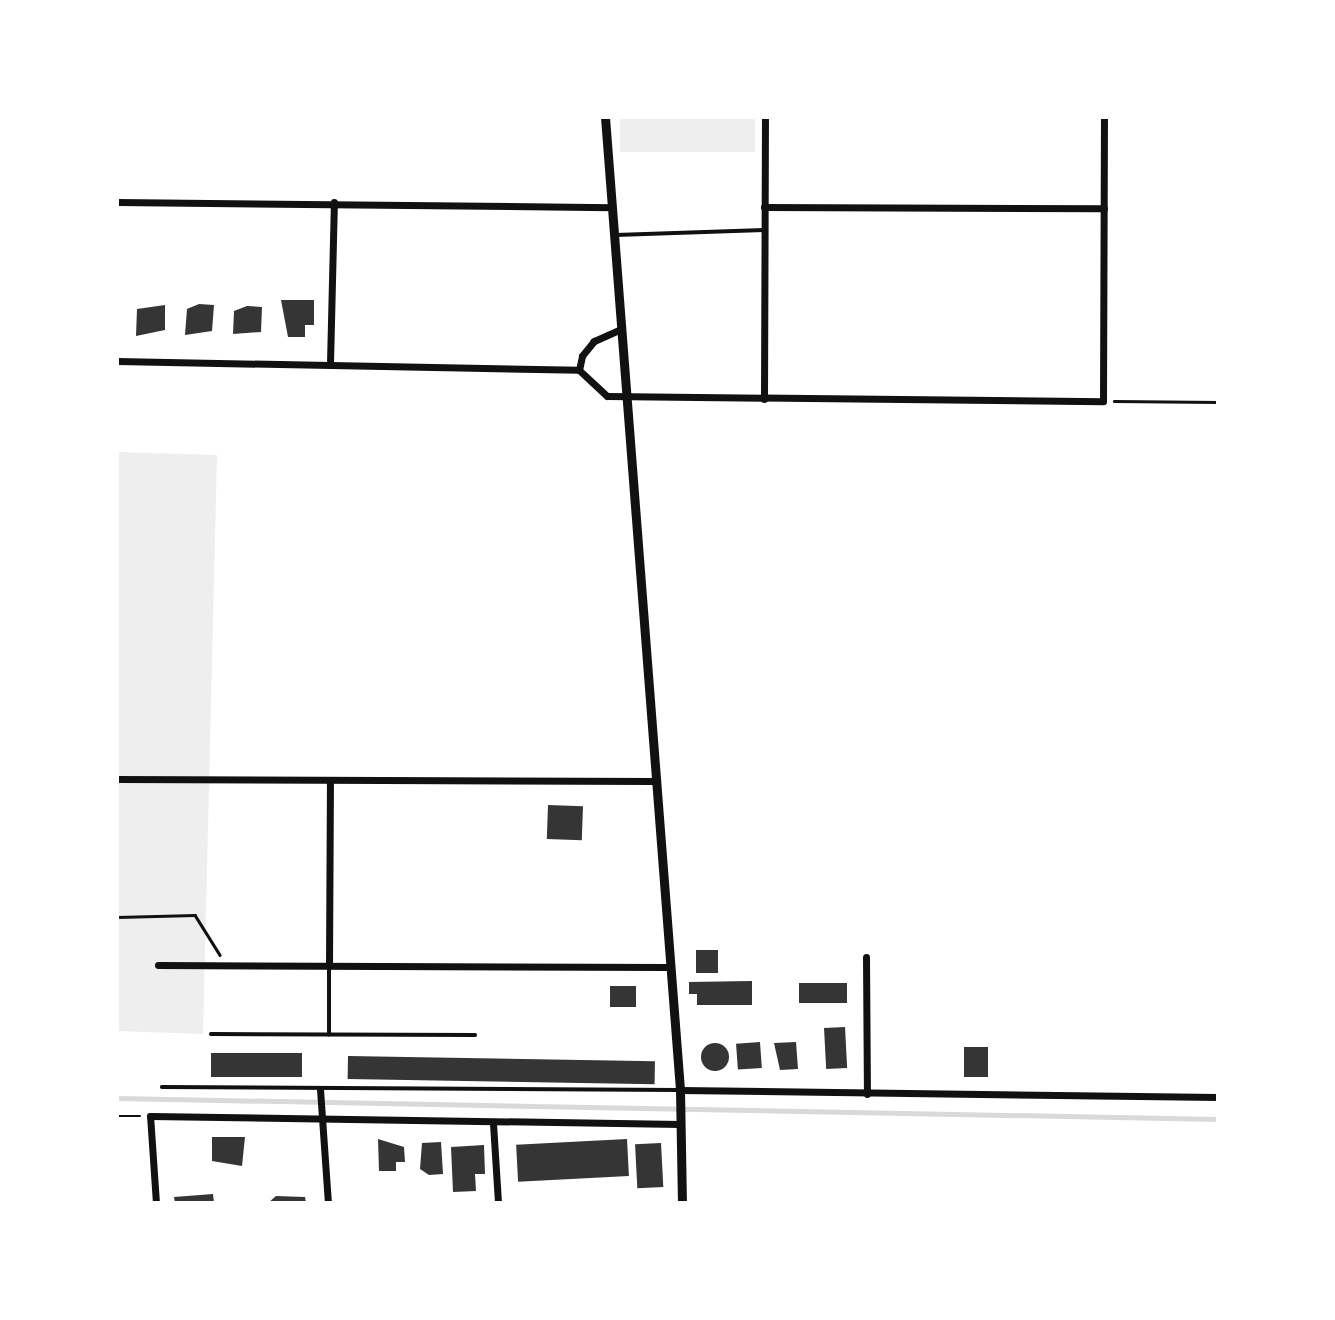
<!DOCTYPE html>
<html>
<head>
<meta charset="utf-8">
<style>
	body { margin:0 }
	#map { position:relative; width:1335px; height:1320px; overflow:hidden; background:#fff; font-family:"Noto Sans",sans-serif }
	div>[style] { position:absolute }
	.green>* { inset:0; background:#eee; transform-origin:0 0 }
	.stream>* { height:4.5px; margin:-2.25px; padding:0 2.25px; transform-origin:2.25px; border-radius:2.25px; background:#d9d9d9 }
	.building>* { inset:0; background:#353535; transform-origin:0 0 }
	.round { border-radius:50% }
	.path>* { height:2.5px; margin:-1.25px; padding:0 1.25px; transform-origin:1.25px; border-radius:1.25px; background:#111 }
	.service>* { height:3.5px; margin:-1.75px; padding:0 1.75px; transform-origin:1.75px; border-radius:1.75px; background:#111 }
	.minor>* { height:7px; margin:-3.5px; padding:0 3.5px; transform-origin:3.5px; border-radius:3.5px; background:#111 }
	.tertiary>* { height:9px; margin:-4.5px; padding:0 4.5px; transform-origin:4.5px; border-radius:4.5px; background:#111 }
	span { translate:-50% -50%; white-space:nowrap; text-align:center; line-height:1.15; -webkit-text-stroke:5px #fff; paint-order:stroke }
	.frame { position:absolute; inset:0; border:119px solid #fff; pointer-events:none }
</style>
</head>
<body>
<div id="map">
	<div class="green">
		<div style="left:620px;top:117px;width:135px;height:35px"></div>
		<div style="clip-path:polygon(117px 452px,217px 455px,203px 1034px,117px 1031px)"></div>
	</div>
	<div class="stream">
		<div style="left:117px;top:1098px;width:1101px;rotate:1.09deg"></div>
	</div>
	<div class="building">
		<div style="clip-path:polygon(281px 300px,314px 300px,314px 325px,305px 325px,305px 337px,288px 337px)"></div>
		<div style="clip-path:polygon(199px 304px,214px 305px,212px 331px,185px 335px,187px 309px)"></div>
		<div style="clip-path:polygon(165px 305px,165px 330px,136px 336px,137px 309px)"></div>
		<div style="clip-path:polygon(247px 306px,262px 307px,261px 332px,233px 334px,234px 311px)"></div>
		<div style="left:548px;top:805px;width:35px;height:34px;rotate:2deg"></div>
		<div style="left:696px;top:950px;width:22px;height:23px"></div>
		<div style="clip-path:polygon(752px 981px,752px 1005px,697px 1005px,697px 994px,689px 994px,689px 982px)"></div>
		<div style="left:847px;top:983px;width:20px;height:48px;rotate:90deg"></div>
		<div style="left:636px;top:986px;width:21px;height:26px;rotate:90deg"></div>
		<div style="left:845px;top:1027px;width:41px;height:21px;rotate:87deg"></div>
		<div style="left:760px;top:1042px;width:26px;height:24px;rotate:86deg"></div>
		<div style="clip-path:polygon(796px 1042px,798px 1069px,780px 1070px,774px 1043px)"></div>
		<div class="round" style="left:701px;top:1043px;width:28px;height:28px"></div>
		<div style="left:964px;top:1047px;width:24px;height:30px"></div>
		<div style="left:211px;top:1053px;width:91px;height:24px"></div>
		<div style="left:348px;top:1056px;width:307px;height:23px;rotate:1deg"></div>
		<div style="clip-path:polygon(212px 1137px,245px 1137px,242px 1166px,212px 1161px)"></div>
		<div style="clip-path:polygon(378px 1139px,404px 1147px,405px 1162px,396px 1162px,396px 1171px,379px 1171px)"></div>
		<div style="left:627px;top:1139px;width:37px;height:111px;rotate:87deg"></div>
		<div style="clip-path:polygon(441px 1142px,443px 1174px,429px 1175px,420px 1169px,422px 1143px)"></div>
		<div style="left:661px;top:1143px;width:44px;height:26px;rotate:87deg"></div>
		<div style="clip-path:polygon(484px 1145px,485px 1174px,475px 1174px,476px 1191px,453px 1192px,451px 1147px)"></div>
		<div style="clip-path:polygon(213px 1194px,214px 1203px,175px 1203px,174px 1197px)"></div>
		<div style="clip-path:polygon(276px 1196px,305px 1197px,306px 1203px,268px 1203px)"></div>
	</div>
	<div class="path">
		<div style="left:1114px;top:401px;width:104px;rotate:0.6deg"></div>
		<div style="left:117px;top:917px;width:78px;rotate:-1.5deg"></div>
		<div style="left:195px;top:915px;width:47px;rotate:58deg"></div>
		<div style="left:117px;top:1116px;width:23px"></div>
	</div>
	<div class="service">
		<div style="left:616px;top:235px;width:148px;rotate:-1.9deg"></div>
		<div style="left:211px;top:1034px;width:264px;rotate:0.2deg"></div>
		<div style="left:329px;top:1035px;width:68px;rotate:-90deg"></div>
		<div style="left:162px;top:1087px;width:516px;rotate:0.33deg"></div>
	</div>
	<div class="minor">
		<div style="left:117px;top:202px;width:495px;rotate:0.6deg"></div>
		<div style="left:764px;top:207px;width:340px;rotate:0.2deg"></div>
		<div style="left:621px;top:329px;width:30px;rotate:156deg"></div>
		<div style="left:594px;top:341px;width:19px;rotate:129deg"></div>
		<div style="left:582px;top:356px;width:14px;rotate:102deg"></div>
		<div style="left:579px;top:370px;width:38px;rotate:43deg"></div>
		<div style="left:607px;top:396px;width:496px;rotate:0.6deg"></div>
		<div style="left:1103px;top:401px;width:284px;rotate:-89.8deg"></div>
		<div style="left:117px;top:361px;width:462px;rotate:1.1deg"></div>
		<div style="left:330px;top:363px;width:161px;rotate:-88.6deg"></div>
		<div style="left:764px;top:399px;width:282px;rotate:-89.8deg"></div>
		<div style="left:117px;top:779px;width:536px;rotate:0.21deg"></div>
		<div style="left:866px;top:957px;width:137px;rotate:89.6deg"></div>
		<div style="left:158px;top:965px;width:508px;rotate:0.23deg"></div>
		<div style="left:329px;top:965px;width:185px;rotate:-89.7deg"></div>
		<div style="left:320px;top:1089px;width:114px;rotate:86deg"></div>
		<div style="left:680px;top:1090px;width:538px;rotate:0.75deg"></div>
		<div style="left:493px;top:1123px;width:80px;rotate:86.4deg"></div>
		<div style="left:156px;top:1203px;width:87px;rotate:-93.9deg"></div>
		<div style="left:150px;top:1116px;width:530px;rotate:0.86deg"></div>
	</div>
	<div class="tertiary">
		<div style="left:605px;top:117px;width:976px;rotate:85.59deg"></div>
		<div style="left:680px;top:1090px;width:113px;rotate:89deg"></div>
	</div>
	<div class="frame"></div>
</div>
</body>
</html>
